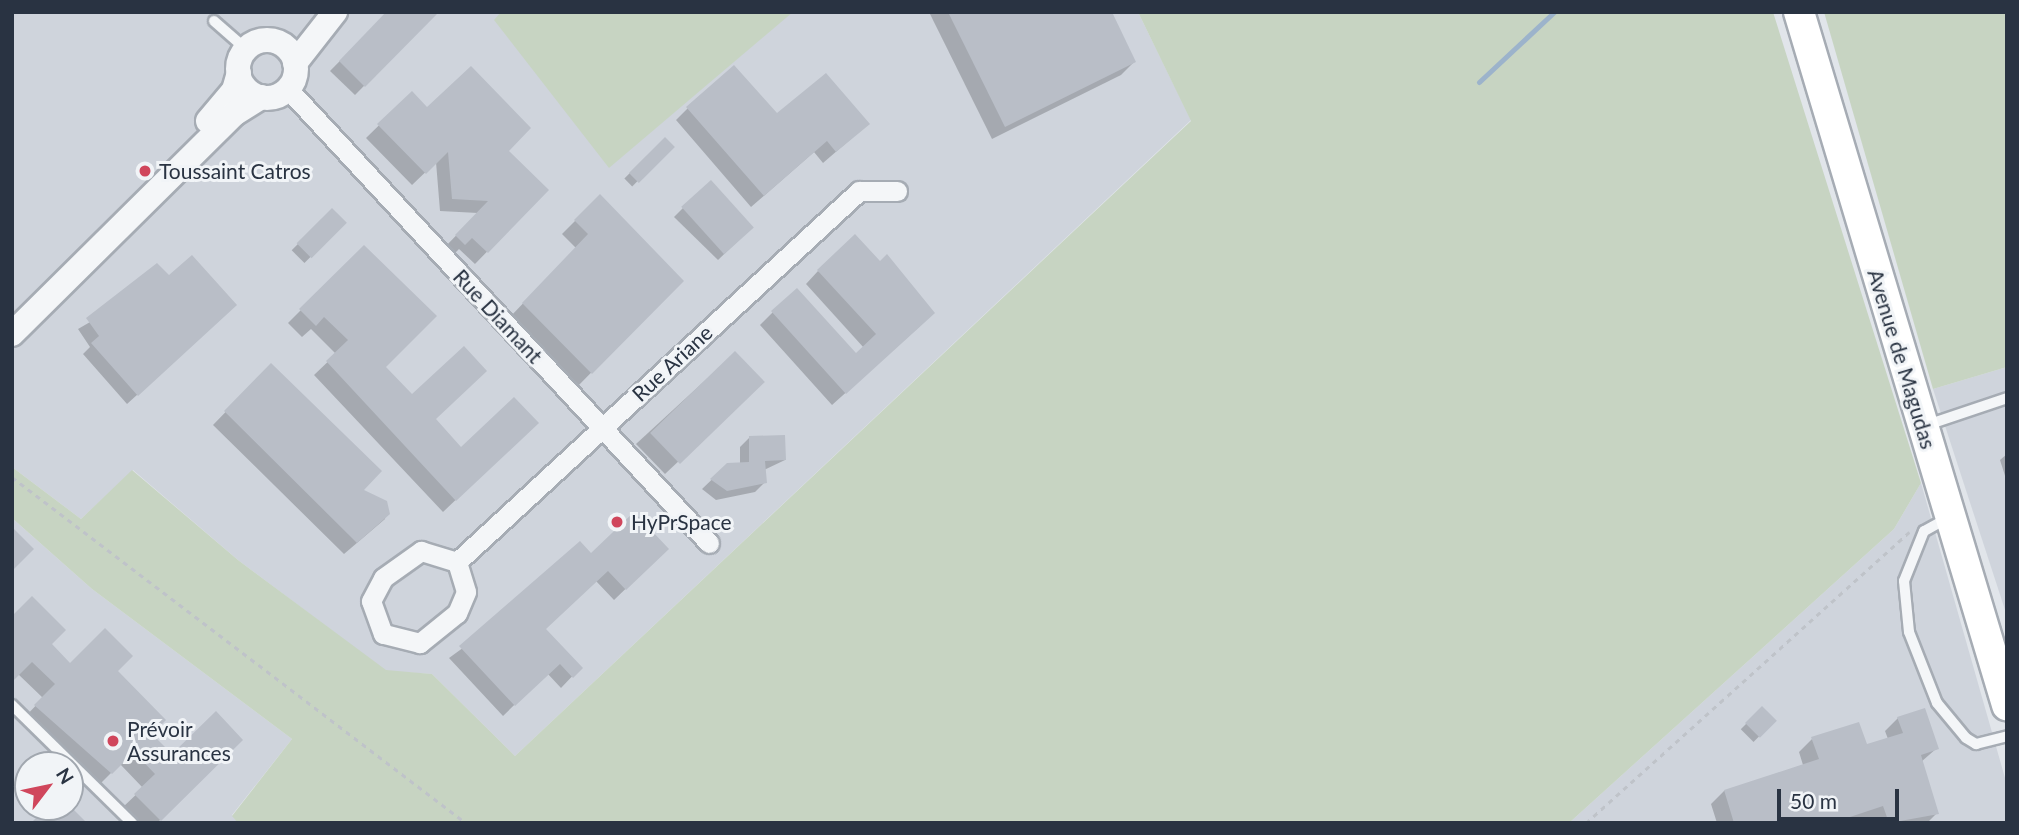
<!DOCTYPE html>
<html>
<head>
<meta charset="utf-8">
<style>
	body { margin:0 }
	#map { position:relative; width:2019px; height:835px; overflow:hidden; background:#e1e5ea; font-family:Lato,sans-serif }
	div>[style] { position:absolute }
	.built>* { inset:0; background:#cfd4dc }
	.green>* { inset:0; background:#c7d4c2 }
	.shadow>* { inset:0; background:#0003; transform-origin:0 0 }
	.stream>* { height:5px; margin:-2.5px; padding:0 2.5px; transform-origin:2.5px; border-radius:2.5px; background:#9cb3cb }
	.building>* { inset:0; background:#b9bec7; transform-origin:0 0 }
	.path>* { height:2.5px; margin-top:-1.25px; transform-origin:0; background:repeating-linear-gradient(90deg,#bfc3c9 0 5px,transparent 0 10px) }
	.roads { filter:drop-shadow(2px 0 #a6acb4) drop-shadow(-2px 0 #a6acb4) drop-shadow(0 2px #a6acb4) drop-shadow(0 -2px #a6acb4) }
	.service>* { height:10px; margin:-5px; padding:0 5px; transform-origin:5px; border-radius:5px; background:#f4f6f8 }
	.minor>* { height:19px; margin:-9.5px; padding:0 9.5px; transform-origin:9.5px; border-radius:9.5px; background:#f4f6f8 }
	.tertiary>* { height:24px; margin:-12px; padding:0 12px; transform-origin:12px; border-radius:12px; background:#f4f6f8 }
	.tertiary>.ring { margin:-12px; padding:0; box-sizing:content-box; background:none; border:24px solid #f4f6f8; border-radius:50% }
	.primary>* { height:30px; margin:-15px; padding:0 15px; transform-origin:15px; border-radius:15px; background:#fff }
	.dots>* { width:19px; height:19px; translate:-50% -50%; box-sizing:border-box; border:4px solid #f1f4f7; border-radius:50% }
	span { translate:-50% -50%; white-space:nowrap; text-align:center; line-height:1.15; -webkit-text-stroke:6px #f1f4f7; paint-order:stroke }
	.poi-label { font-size:21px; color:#293342 }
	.left { translate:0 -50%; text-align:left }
	.street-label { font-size:21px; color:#293342 }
	.frame { position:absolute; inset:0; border:14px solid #293342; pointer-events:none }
	.north { position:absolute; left:14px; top:751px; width:70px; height:70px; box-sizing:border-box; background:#f1f4f7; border:2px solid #a1a7af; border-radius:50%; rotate:58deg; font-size:19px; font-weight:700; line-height:28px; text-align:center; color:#293342 }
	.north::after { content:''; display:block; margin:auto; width:24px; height:32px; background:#d0465c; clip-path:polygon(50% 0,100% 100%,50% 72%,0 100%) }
	.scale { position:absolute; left:1777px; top:789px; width:122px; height:32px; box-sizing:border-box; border:4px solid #293342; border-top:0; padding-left:9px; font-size:21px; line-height:24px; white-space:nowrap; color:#293342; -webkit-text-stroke:5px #f1f4f7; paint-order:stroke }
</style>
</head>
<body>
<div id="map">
	<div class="built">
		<div style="clip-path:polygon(12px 12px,1138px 12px,1191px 120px,515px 756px,432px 674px,386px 671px,238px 560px,133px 470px,81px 519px,12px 467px)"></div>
		<div style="clip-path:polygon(2007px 367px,2007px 616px,1933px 389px)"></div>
		<div style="clip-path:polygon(1921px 483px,2007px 785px,2007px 823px,1569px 823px,1894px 529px)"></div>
		<div style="clip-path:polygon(evenodd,12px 518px,92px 589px,292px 739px,232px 815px,238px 823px,12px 823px,12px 518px,28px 765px,70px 765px,70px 807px,28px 807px,28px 765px)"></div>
	</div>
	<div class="green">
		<div style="clip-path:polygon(501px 12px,793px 12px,609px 168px,494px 20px)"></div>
		<div style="clip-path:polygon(1138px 12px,1773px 12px,1921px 483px,1894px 529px,1569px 823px,238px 823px,232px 816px,292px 739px,92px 589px,12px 518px,12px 467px,81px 519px,132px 470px,238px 560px,386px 670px,432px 674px,515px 756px,1191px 121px)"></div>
		<div style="clip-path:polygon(1824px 12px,2007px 12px,2007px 367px,1933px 389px)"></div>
	</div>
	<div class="shadow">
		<div style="clip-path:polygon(388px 12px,435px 14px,355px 95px,330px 71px)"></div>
		<div style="clip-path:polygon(929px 12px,1110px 12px,1134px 62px,1121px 75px,992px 139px)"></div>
		<div style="clip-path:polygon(412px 93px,427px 109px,506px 151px,547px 190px,475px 264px,459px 249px,452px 256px,444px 248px,478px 213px,440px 211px,436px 162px,412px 185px,366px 138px)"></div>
		<div style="clip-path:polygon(688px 108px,776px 116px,868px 124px,823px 163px,814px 152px,751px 207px,676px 120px)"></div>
		<div style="left:664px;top:139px;width:11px;height:56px;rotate:45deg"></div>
		<div style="clip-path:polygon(600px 196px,681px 281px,578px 386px,510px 317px,576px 248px,562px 234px)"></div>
		<div style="clip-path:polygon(683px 208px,742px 237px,718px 260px,674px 217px)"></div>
		<div style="left:332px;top:210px;width:18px;height:57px;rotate:45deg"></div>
		<div style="clip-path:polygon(364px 247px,383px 367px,461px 449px,523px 436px,443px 512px,314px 375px,336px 354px,311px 329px,302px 337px,288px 323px)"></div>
		<div style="clip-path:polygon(818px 271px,920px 326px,832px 405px,760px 325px,773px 312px,856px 355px,864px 348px,806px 284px)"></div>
		<div style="clip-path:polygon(168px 277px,225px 315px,127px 404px,83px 354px,90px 347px,78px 329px)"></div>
		<div style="clip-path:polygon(735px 353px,749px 395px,665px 474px,636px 444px)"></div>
		<div style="clip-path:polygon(271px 365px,361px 490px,387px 504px,385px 519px,344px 554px,213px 425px)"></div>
		<div style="clip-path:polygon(750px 437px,785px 460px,764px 470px,765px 482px,755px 492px,716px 500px,702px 489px,727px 465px,740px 464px,740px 447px)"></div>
		<div style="clip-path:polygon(2007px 454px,2007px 482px,2000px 460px)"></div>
		<div style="clip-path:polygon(667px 549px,614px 600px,596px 581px,544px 629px,580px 668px,561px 688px,547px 673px,503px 716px,449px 658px,591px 555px)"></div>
		<div style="clip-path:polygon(49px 644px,70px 665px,116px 671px,149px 734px,172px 757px,241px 740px,157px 823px,137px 823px,122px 808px,143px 788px,120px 764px,98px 786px,23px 719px,43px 698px,18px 674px)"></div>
		<div style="left:1762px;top:708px;width:18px;height:30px;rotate:45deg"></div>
		<div style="clip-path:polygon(1898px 718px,1937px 748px,1921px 762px,1937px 813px,1927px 823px,1717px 823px,1711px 804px,1724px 791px,1803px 765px,1799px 752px,1812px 739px,1865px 746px,1888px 739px,1885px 731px)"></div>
	</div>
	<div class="stream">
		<div style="left:1479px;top:82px;width:103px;rotate:-43deg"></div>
	</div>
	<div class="building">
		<div style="clip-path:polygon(386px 12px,439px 12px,365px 87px,339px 61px)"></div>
		<div style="clip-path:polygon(948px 12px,1112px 12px,1136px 62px,1005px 127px)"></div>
		<div style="clip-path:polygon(734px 65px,777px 113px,826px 73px,870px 124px,836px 152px,827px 141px,764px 196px,686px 107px)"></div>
		<div style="clip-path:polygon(471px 66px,531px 128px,509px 151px,549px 190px,488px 253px,472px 238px,465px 245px,455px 235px,488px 201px,452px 199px,448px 152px,426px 174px,377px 124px,412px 91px,427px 107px)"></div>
		<div style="left:665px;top:137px;width:14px;height:51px;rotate:45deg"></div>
		<div style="left:711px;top:180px;width:64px;height:40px;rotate:48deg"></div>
		<div style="clip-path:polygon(600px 194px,684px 281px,592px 374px,522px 303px,588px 234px,574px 220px)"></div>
		<div style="left:332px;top:208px;width:21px;height:50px;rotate:45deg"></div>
		<div style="clip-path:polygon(855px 234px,880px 261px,887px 254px,935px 313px,846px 394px,771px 311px,797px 288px,856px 353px,876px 334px,817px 270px)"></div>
		<div style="clip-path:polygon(364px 245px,437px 316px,386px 367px,412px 394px,464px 346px,487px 371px,436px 419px,461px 447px,514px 397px,539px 423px,456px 501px,326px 361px,348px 340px,324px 317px,316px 326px,299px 309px)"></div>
		<div style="clip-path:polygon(192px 255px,237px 305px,138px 396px,91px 343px,99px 336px,86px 318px,157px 263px,169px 275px)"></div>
		<div style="left:735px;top:351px;width:43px;height:118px;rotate:46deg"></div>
		<div style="clip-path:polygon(271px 363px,382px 471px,364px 490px,387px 501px,390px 514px,357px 543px,224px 411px)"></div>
		<div style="clip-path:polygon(785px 435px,786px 460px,765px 461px,767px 483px,727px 491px,710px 479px,727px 463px,749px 462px,749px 436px)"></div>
		<div style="clip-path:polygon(634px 512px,669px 549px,626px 590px,608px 571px,546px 629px,583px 668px,573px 678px,560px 664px,515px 706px,459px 646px,580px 541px,591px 553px)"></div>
		<div style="clip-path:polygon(12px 527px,34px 549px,12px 571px)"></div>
		<div style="clip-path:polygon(32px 596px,66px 630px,52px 644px,70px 663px,105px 628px,133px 656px,118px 671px,166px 720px,152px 734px,172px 754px,216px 711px,243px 740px,161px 821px,134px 794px,155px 774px,134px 752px,112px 774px,34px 705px,55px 684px,32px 662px,12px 682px,12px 616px)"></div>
		<div style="left:1762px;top:706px;width:21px;height:24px;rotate:45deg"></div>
		<div style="clip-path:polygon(1925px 708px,1939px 749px,1921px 755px,1939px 814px,1889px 823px,1883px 806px,1850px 817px,1852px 823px,1734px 823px,1724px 790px,1819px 759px,1811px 737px,1859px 722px,1867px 744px,1903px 733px,1897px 717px)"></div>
		<div style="clip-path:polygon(47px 807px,71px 807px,87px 823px,31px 823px)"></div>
	</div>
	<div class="path">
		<div style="left:12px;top:477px;width:571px;rotate:37.31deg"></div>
		<div style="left:1586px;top:823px;width:435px;rotate:-42deg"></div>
	</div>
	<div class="roads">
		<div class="service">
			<div style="left:214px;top:21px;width:43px;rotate:41.2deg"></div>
			<div style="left:1927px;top:425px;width:84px;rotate:-18.6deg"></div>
			<div style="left:1946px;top:519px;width:25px;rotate:151deg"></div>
			<div style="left:1924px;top:531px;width:54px;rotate:111.8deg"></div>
			<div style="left:1904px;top:581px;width:51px;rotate:84.4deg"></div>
			<div style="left:1909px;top:632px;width:76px;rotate:68.5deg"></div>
			<div style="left:1937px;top:703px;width:45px;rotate:50.4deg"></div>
			<div style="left:1966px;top:738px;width:12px;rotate:31deg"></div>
			<div style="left:1976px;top:744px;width:32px;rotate:-14deg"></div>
			<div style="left:12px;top:705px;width:168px;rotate:44.5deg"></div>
		</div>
		<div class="minor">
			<div style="left:288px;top:89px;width:619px;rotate:47.16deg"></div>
			<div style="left:457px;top:562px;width:31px;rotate:73deg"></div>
			<div style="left:466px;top:592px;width:23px;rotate:113deg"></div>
			<div style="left:457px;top:613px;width:48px;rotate:141deg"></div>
			<div style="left:420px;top:643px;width:38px;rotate:-166deg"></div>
			<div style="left:383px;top:634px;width:35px;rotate:-110deg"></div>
			<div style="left:371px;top:601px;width:26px;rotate:-62deg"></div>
			<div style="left:383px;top:578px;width:47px;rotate:-35.4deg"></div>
			<div style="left:421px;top:551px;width:38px;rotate:17deg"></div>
			<div style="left:457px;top:562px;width:547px;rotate:-42.7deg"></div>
			<div style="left:859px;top:191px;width:38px"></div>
		</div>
		<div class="tertiary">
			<div class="ring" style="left:238px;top:40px;width:34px;height:34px"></div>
			<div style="left:295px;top:63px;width:65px;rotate:-51.9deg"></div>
			<div style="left:208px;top:121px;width:40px;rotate:-50deg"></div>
			<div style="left:234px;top:90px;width:18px;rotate:-74deg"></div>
			<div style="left:12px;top:334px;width:313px;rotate:-44.7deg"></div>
			<div style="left:234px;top:114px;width:32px;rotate:-32deg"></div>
		</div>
		<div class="primary">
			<div style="left:1799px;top:12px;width:724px;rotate:73.29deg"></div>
		</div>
	</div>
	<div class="dots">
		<div style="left:145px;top:171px;background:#d0465c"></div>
		<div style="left:617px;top:522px;background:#d0465c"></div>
		<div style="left:113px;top:741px;background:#d0465c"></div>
	</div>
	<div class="poi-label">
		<span class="left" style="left:159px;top:171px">Toussaint Catros</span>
		<span class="left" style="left:631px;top:522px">HyPrSpace</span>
		<span class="left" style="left:127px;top:741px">Prévoir<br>Assurances</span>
	</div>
	<div class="street-label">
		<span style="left:498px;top:316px;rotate:47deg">Rue Diamant</span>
		<span style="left:1902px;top:359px;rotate:73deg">Avenue de Magudas</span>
		<span style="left:672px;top:363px;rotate:-43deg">Rue Ariane</span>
	</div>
	<div class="frame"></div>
	<div class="north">N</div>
	<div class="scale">50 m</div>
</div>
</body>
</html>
